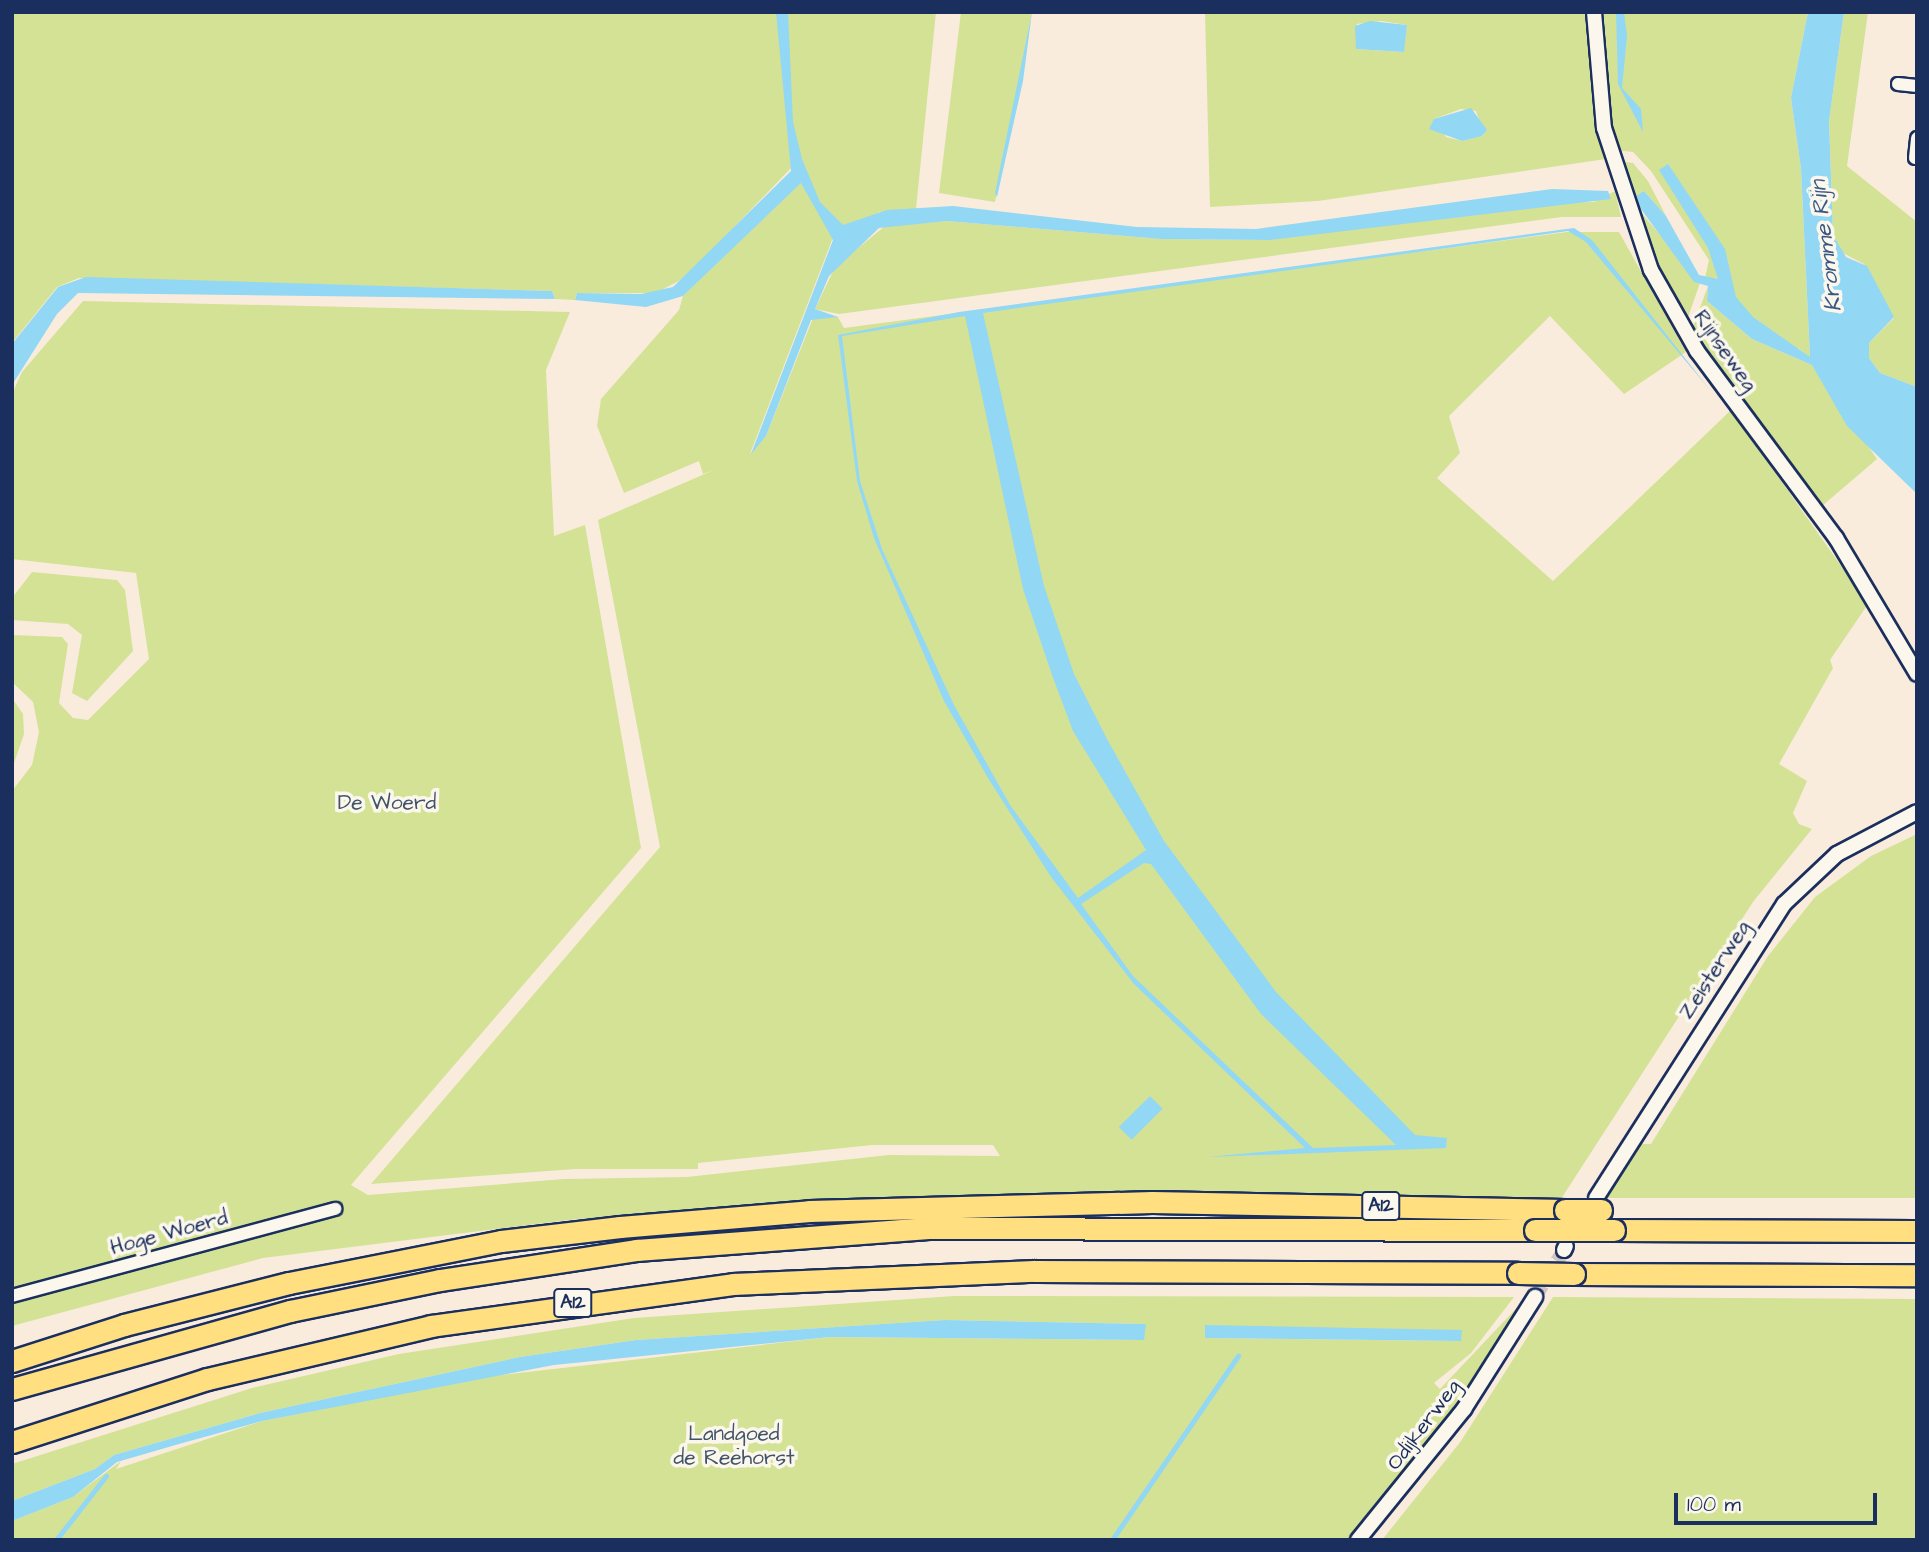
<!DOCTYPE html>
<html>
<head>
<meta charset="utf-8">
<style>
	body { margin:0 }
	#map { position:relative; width:1929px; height:1552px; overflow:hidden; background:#f9ecdd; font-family:"Architects Daughter",sans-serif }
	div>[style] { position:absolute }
	.green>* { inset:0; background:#d4e296 }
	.water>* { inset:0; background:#92d7f4; transform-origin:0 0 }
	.stream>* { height:4.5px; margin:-2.25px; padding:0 2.25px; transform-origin:2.25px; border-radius:2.25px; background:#92d7f4 }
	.tertiary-tunnel>* { height:14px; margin-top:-7px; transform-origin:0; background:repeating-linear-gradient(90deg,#cdc6c4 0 14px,transparent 0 21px) }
	.roads { filter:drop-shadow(2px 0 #1b2f5e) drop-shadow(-2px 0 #1b2f5e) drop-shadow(0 2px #1b2f5e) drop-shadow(0 -2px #1b2f5e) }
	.minor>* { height:12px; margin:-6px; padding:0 6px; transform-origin:6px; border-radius:6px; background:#fbf7ec }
	.tertiary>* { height:14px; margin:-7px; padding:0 7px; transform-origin:7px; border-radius:7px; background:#fbf7ec }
	.motorway>* { height:21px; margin:-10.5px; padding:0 10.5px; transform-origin:10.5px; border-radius:10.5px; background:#ffdf80 }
	.bridges { filter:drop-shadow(2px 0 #1b2f5e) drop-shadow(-2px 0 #1b2f5e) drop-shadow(0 2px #1b2f5e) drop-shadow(0 -2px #1b2f5e) }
	.motorway-bridge>* { height:21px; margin:-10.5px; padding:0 10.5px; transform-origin:10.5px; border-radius:10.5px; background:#ffdf80 }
	span { translate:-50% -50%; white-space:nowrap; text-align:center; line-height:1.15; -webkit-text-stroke:7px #fbf7ec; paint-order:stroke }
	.shield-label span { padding:2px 5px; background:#fbf7ec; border:2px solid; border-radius:5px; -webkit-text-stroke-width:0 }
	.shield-label { font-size:19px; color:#1b2f5e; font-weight:700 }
	.street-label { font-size:21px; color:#1b2f5e }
	.park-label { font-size:21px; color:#405369 }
	.water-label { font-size:23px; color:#395984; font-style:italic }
	.frame { position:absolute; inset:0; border:14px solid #1b2f5e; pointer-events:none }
	.scale { position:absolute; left:1674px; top:1493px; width:203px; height:32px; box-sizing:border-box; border:4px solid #1b2f5e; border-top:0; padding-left:9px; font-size:21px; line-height:24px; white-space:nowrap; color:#1b2f5e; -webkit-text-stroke:5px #fbf7ec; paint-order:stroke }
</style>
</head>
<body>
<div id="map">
	<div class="green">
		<div style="clip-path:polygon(12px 12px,936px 12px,916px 209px,880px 212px,832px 240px,750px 454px,766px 436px,813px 318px,838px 317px,844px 328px,1567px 232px,1619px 232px,1686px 352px,1624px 394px,1550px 316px,1449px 416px,1460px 453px,1437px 478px,1553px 581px,1731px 410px,1868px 604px,1830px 660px,1833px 668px,1779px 764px,1807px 781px,1793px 813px,1799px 824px,1812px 829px,1753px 902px,1561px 1199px,967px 1196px,577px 1219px,263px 1258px,12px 1326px,12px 791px,32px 765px,39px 732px,33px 702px,12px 682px,12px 635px,62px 637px,68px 644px,59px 703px,73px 718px,88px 720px,149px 659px,136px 573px,12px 559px,12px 394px,22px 372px,83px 301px,570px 312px,546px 370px,554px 536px,585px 525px,641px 848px,351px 1185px,368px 1195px,564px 1179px,687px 1177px,889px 1155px,1000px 1156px,993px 1145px,872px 1145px,698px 1163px,698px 1169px,575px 1169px,371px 1184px,660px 847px,598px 520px,714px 470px,703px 474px,699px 461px,624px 493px,597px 426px,601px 399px,679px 310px,683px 296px,800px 182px,792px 167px,686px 277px,656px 293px,577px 293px,575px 300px,555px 299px,552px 291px,79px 278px,57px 287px,12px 343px)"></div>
		<div style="clip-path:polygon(961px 12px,1032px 12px,995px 202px,939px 193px)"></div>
		<div style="clip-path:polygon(evenodd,1205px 12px,1588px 12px,1591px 86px,1606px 159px,1318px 201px,1210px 207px,1205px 12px,1381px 21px,1407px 25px,1403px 52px,1356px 49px,1357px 24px,1381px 21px,1205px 12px,1461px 109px,1476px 111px,1484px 135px,1462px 141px,1446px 137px,1434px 119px,1461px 109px)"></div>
		<div style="clip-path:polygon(1599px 12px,1808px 12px,1791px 98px,1801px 169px,1810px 358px,1798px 348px,1796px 356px,1704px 282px,1709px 260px,1651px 171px,1633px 152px,1615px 150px)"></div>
		<div style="clip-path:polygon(1844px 12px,1868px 12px,1847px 166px,1917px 222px,1917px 387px,1880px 373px,1869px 358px,1869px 343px,1894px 318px,1864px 264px,1839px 251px,1833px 235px,1829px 121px)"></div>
		<div style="clip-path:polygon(1618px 161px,1633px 163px,1648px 181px,1666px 216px,1644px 191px,1635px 205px,1700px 283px,1687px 320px,1658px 271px)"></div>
		<div style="clip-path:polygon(1615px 191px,1621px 217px,1562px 217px,839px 314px,815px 309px,835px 267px,885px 226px,947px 221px,1161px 239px,1269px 240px,1541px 203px,1594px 202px)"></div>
		<div style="clip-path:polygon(1708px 286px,1707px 301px,1752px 339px,1812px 365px,1877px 459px,1822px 506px,1691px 332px)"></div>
		<div style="clip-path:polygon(32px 572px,117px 580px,125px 590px,133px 651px,87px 701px,72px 693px,82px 635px,68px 624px,12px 620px,12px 598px)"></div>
		<div style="clip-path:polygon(12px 698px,23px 714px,24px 734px,12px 769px)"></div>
		<div style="clip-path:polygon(1917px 834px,1917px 1198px,1605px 1198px,1639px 1144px,1651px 1144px,1768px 956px,1815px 897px,1871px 856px)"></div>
		<div style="clip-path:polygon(evenodd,954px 1296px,1514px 1297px,1471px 1353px,1434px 1383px,1440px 1389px,1527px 1297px,1407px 1476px,1349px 1540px,12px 1540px,12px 1521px,73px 1497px,121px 1461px,116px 1469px,262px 1421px,484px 1377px,830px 1337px,1143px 1340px,1145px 1324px,945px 1320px,636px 1340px,520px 1357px,260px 1413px,114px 1455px,95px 1469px,12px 1501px,12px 1464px,252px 1388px,399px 1354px,634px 1318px,954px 1296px,1205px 1325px,1460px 1341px,1205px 1338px,1205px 1325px)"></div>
		<div style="clip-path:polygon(1553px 1297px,1917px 1299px,1917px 1540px,1382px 1540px,1461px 1441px)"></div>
	</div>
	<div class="water">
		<div style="clip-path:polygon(776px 12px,788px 12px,793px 122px,802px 159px,820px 202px,843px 225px,887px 210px,953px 206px,1137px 227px,1256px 229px,1552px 189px,1608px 191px,1611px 199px,1269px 240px,1161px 239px,947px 221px,879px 228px,829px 276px,815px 309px,838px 317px,811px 320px,766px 436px,751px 454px,833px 240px,801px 183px,683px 296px,646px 307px,575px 300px,577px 293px,641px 294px,673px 287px,791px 171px)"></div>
		<div style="clip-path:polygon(1032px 12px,1023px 81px,997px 197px,995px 193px)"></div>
		<div style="clip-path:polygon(1616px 12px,1624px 12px,1627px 36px,1622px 88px,1641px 109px,1643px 132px,1618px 84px)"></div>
		<div style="clip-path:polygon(1808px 12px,1844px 12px,1829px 121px,1833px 235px,1846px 257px,1867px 266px,1894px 317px,1869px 343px,1869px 358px,1880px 373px,1917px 387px,1917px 494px,1847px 426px,1812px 365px,1752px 339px,1707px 301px,1708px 286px,1694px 282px,1633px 198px,1644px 191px,1666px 216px,1699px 275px,1718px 279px,1708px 248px,1659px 170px,1668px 164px,1725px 249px,1736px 297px,1753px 317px,1810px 357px,1801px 169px,1791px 98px)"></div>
		<div style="clip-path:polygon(1370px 21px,1407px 25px,1404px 52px,1356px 49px,1355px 26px)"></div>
		<div style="clip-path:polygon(1471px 108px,1487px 130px,1482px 136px,1462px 141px,1429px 129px,1434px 119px)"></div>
		<div style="clip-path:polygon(evenodd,1574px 228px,1592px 240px,1710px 390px,1586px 242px,1568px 231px,983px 313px,1044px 586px,1074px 674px,1107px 739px,1164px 841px,1276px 992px,1415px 1135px,1447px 1138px,1446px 1148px,1207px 1157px,1305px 1148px,1134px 984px,1051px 877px,988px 778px,944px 701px,874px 538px,857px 481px,838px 335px,959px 312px,1574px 228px,965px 316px,1023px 589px,1052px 675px,1073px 731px,1146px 850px,1078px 898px,1010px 805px,954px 705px,882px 549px,860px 481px,842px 336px,965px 316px,1574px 228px,1144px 863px,1151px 864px,1261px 1014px,1396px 1145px,1313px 1148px,1133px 976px,1081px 904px,1144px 863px)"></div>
		<div style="clip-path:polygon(86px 277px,552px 291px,555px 299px,78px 293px,57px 314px,12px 385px,12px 344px,58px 287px)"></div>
		<div style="left:1150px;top:1096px;width:18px;height:44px;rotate:45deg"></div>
		<div style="clip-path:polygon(945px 1320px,1146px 1324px,1144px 1340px,830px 1337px,554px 1365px,262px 1421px,179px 1444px,117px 1462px,73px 1497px,12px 1521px,12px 1501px,95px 1469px,114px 1455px,260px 1413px,520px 1357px,636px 1340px)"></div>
		<div style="clip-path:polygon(1205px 1325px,1462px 1330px,1461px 1341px,1205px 1338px)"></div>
	</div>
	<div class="stream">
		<div style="left:56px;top:1540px;width:81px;rotate:-52deg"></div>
		<div style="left:1112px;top:1540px;width:223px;rotate:-55.6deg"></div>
	</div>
	<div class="tertiary-tunnel">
		<div style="left:1535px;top:1297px;width:55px;rotate:-58.3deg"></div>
	</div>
	<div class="roads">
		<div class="minor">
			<div style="left:1898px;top:84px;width:19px;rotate:6deg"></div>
			<div style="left:1915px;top:158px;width:20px;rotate:-84deg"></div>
			<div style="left:12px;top:1296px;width:335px;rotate:-15.1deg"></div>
		</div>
		<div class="tertiary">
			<div style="left:1594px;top:12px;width:116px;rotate:85.1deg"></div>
			<div style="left:1604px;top:128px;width:150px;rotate:71.7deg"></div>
			<div style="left:1651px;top:270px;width:93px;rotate:60.4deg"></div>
			<div style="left:1697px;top:351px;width:233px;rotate:53.4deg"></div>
			<div style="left:1836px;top:538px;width:158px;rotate:59.2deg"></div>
			<div style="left:1596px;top:1198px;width:349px;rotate:-57.4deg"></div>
			<div style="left:1784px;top:904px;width:73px;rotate:-43.3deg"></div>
			<div style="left:1837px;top:854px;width:90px;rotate:-27.7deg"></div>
			<div style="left:1564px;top:1250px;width:4px;rotate:-63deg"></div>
			<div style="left:1358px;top:1540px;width:169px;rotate:-51deg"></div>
			<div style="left:1464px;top:1409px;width:133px;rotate:-57.6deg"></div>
		</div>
		<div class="motorway">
			<div style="left:1614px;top:1230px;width:303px;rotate:0.2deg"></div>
			<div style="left:1574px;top:1274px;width:343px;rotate:0.2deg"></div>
			<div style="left:12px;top:1361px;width:118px;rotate:-17.8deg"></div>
			<div style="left:124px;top:1325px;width:170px;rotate:-14.3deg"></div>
			<div style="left:289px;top:1283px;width:216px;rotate:-11.2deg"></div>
			<div style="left:501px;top:1241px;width:120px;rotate:-6.7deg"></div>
			<div style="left:620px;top:1227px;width:190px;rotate:-4.8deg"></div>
			<div style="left:809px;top:1211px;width:343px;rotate:-1.5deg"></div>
			<div style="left:1152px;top:1202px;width:413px;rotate:1.1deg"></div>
			<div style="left:12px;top:1389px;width:289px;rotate:-15.7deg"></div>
			<div style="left:290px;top:1311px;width:153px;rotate:-11.7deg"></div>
			<div style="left:440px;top:1280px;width:199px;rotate:-8.7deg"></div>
			<div style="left:637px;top:1250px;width:295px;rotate:-4.3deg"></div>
			<div style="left:931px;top:1228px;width:604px;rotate:0.19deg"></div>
			<div style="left:12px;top:1442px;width:205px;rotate:-17.9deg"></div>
			<div style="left:207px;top:1379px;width:230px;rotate:-13.3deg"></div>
			<div style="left:431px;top:1326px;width:305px;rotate:-7.9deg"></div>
			<div style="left:733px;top:1284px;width:301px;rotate:-2.5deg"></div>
			<div style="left:1034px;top:1271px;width:484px;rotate:0.2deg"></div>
		</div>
	</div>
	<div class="bridges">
		<div class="motorway-bridge">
			<div style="left:1565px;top:1210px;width:36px"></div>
			<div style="left:1535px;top:1230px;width:79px"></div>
			<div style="left:1518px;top:1273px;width:56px;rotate:1deg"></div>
		</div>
	</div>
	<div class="shield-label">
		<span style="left:1381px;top:1206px">A12</span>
		<span style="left:573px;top:1303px">A12</span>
	</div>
	<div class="street-label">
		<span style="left:1725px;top:351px;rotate:55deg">Rijnseweg</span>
		<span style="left:1715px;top:970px;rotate:-57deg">Zeisterweg</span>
		<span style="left:169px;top:1233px;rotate:-15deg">Hoge Woerd</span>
		<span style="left:1424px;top:1425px;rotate:-53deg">Odijkerweg</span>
	</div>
	<div class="park-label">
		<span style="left:387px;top:803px">De Woerd</span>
		<span style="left:734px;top:1446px">Landgoed<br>de Reehorst</span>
	</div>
	<div class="water-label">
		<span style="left:1826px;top:246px;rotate:-97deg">Kromme Rijn</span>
	</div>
	<div class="frame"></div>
	<div class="scale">100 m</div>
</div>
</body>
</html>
